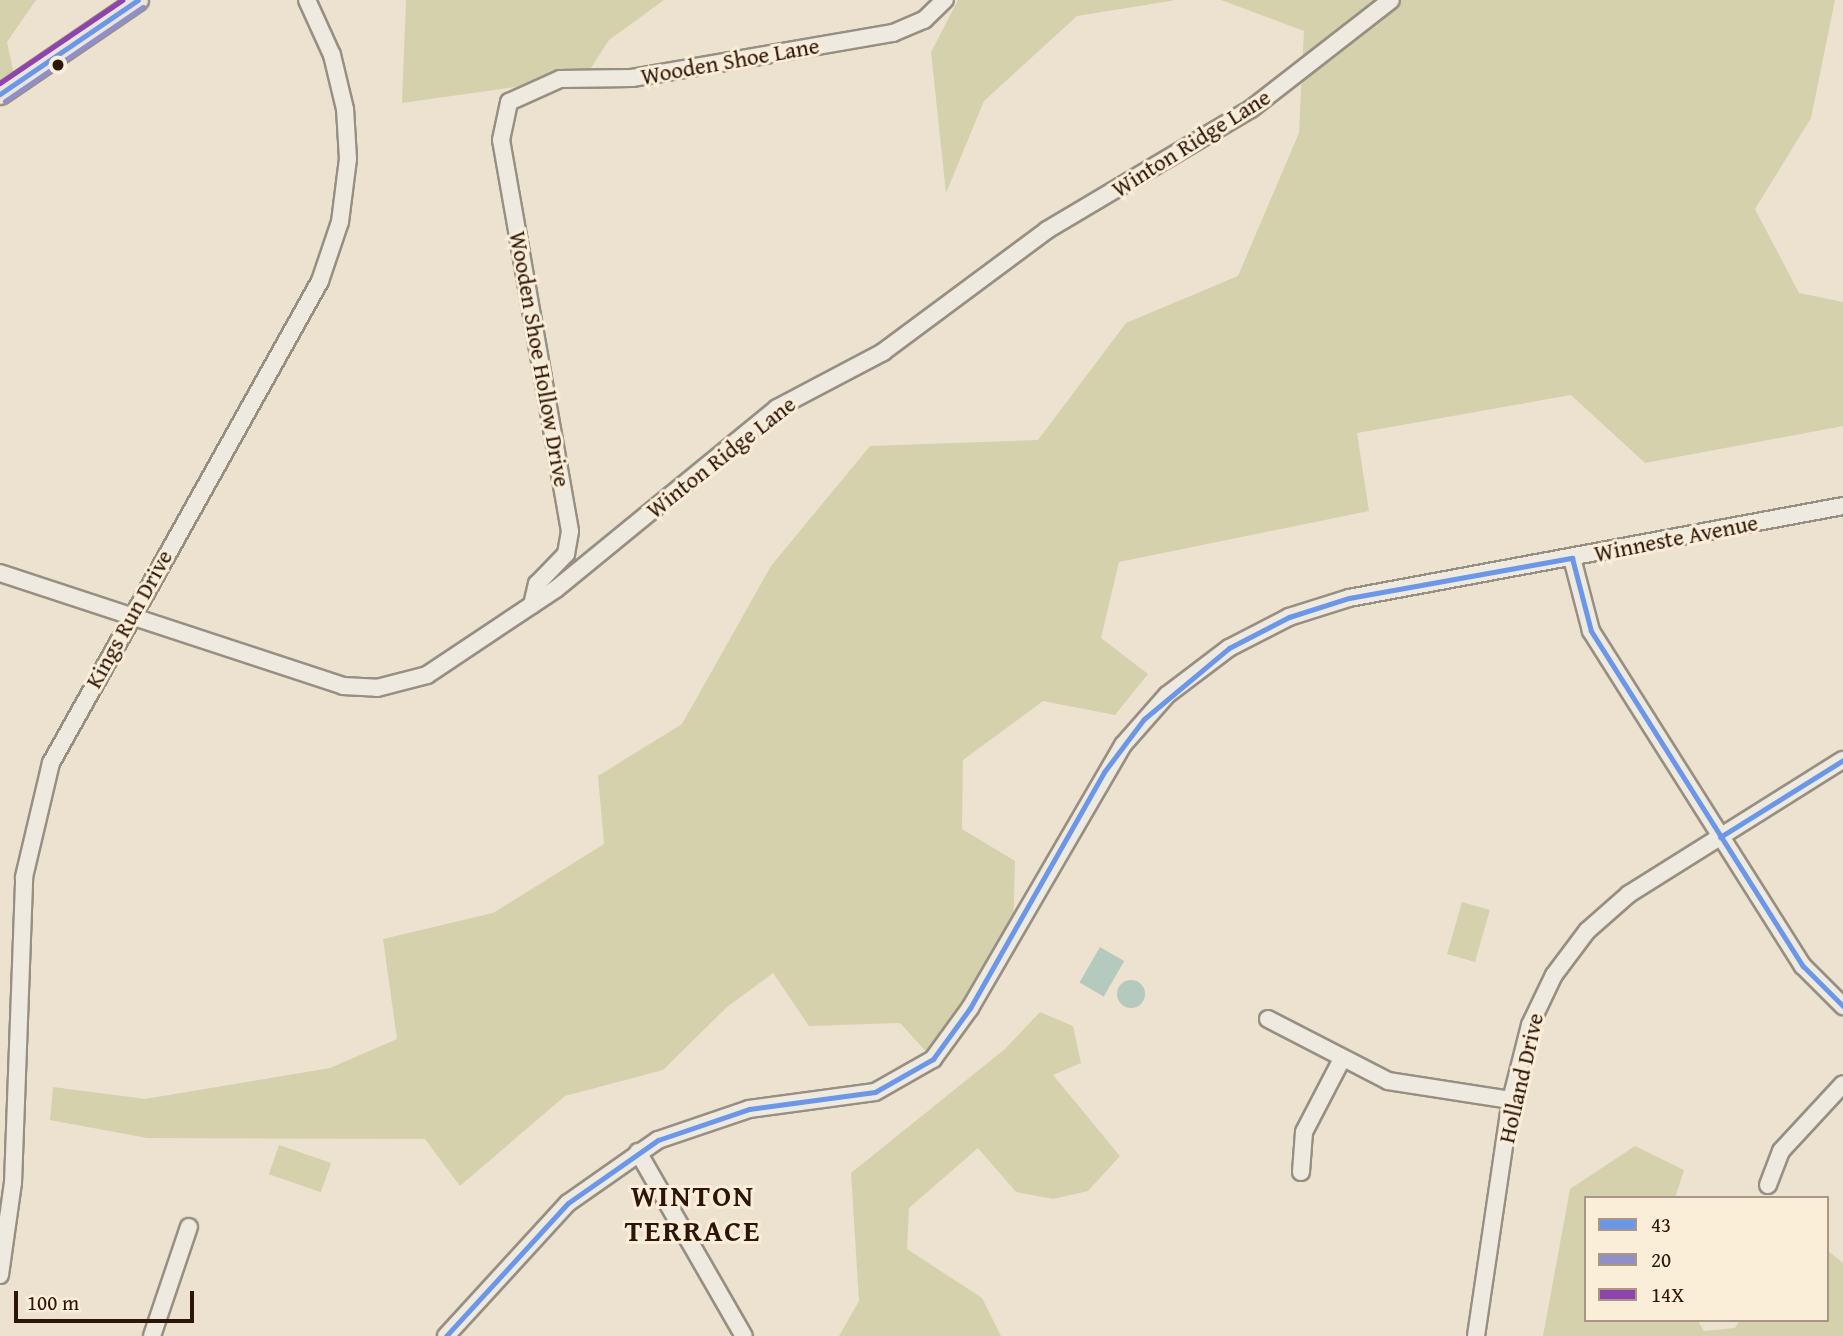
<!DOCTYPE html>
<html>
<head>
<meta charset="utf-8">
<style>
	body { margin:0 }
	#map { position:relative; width:1843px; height:1336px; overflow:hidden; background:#ece2cf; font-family:"Gentium Book Plus",serif }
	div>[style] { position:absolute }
	.green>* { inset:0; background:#d5d1ac; transform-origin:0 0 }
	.water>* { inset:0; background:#b5cabe; transform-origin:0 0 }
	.round { border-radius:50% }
	.roads { filter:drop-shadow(2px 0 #988f83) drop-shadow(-2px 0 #988f83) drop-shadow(0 2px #988f83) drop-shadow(0 -2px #988f83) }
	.minor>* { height:16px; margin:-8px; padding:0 8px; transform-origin:8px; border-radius:8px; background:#efeae0 }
	.major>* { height:19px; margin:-9.5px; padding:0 9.5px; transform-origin:9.5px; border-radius:9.5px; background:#ece5db }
	.bus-1>* { height:5px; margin:-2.5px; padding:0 2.5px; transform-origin:2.5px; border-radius:2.5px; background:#6c97e8 }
	.bus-2>* { height:5px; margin:-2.5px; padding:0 2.5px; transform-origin:2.5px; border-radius:2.5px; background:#908fc7 }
	.bus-3>* { height:5px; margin:-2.5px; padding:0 2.5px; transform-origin:2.5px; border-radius:2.5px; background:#8e44ad }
	.dots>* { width:19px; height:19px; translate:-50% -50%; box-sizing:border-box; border:4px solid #faeed8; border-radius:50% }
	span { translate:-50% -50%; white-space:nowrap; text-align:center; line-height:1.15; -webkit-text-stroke:6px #faeed8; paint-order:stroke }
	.street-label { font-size:23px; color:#2d1508 }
	.district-label { font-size:30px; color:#2d1508; font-weight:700; letter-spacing:2px }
	.legend { position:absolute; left:1584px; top:1196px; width:245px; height:126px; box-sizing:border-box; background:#faeed8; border:2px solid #a89785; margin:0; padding:9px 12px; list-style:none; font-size:21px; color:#2d1508 }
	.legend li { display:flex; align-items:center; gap:14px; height:35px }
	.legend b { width:35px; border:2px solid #a89785 }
	.scale { position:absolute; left:14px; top:1291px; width:180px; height:32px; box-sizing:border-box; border:4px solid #2d1508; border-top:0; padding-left:9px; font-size:21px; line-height:24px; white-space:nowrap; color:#2d1508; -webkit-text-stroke:5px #faeed8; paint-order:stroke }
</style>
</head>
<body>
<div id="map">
	<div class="green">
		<div style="clip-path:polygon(0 0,36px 0,7px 42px,16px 84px,0 94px)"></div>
		<div style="clip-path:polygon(406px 0,664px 0,609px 40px,585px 77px,402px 103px)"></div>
		<div style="clip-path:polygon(958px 0,1176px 0,1077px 16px,984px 101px,946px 193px,931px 52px)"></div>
		<div style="clip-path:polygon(1221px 0,1835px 0,1811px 118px,1755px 209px,1799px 293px,1843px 302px,1843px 426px,1645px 463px,1571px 395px,1357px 433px,1369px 511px,1119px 562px,1101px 638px,1148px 674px,1115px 715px,1043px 701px,963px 760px,962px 829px,1015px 861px,1013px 933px,933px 1059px,900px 1023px,809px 1026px,773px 973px,727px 1007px,663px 1070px,565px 1096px,460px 1186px,425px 1139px,147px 1138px,50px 1120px,53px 1087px,145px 1099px,330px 1068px,397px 1039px,383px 939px,493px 913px,604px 844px,598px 776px,682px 724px,771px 566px,870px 446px,1038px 440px,1126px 323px,1238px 276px,1299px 133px,1304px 31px)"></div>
		<div style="left:1462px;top:902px;width:29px;height:54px;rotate:16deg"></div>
		<div style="clip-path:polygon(1040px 1012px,1073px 1026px,1081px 1063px,1053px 1075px,1120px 1156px,1088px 1191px,1053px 1199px,1016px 1192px,978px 1148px,909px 1208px,907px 1249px,982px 1298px,1001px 1336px,839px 1336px,859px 1301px,851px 1173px,1005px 1049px)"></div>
		<div style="left:279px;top:1145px;width:55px;height:31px;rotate:19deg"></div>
		<div style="clip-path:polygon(1635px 1146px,1684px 1170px,1675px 1198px,1586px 1198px,1586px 1320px,1697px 1320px,1704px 1331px,1735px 1328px,1740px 1320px,1827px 1320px,1827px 1250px,1843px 1263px,1843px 1336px,1543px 1336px,1570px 1189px)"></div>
	</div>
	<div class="water">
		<div style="left:1100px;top:947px;width:28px;height:41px;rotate:30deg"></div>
		<div class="round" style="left:1117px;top:980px;width:28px;height:28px"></div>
	</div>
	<div class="roads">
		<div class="minor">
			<div style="left:1572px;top:558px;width:75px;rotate:75.4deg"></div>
			<div style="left:1591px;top:631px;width:396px;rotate:57.7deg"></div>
			<div style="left:1803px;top:966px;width:57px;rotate:45deg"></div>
			<div style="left:0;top:573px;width:361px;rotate:18.2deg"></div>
			<div style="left:343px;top:686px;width:34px;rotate:3deg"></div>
			<div style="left:377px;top:688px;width:52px;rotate:-14.6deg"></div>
			<div style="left:427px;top:675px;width:155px;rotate:-33.7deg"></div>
			<div style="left:556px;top:589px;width:286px;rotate:-39.3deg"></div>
			<div style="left:777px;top:408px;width:120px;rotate:-27.8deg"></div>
			<div style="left:883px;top:352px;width:204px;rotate:-36.6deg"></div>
			<div style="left:1047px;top:230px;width:237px;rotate:-30.7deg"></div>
			<div style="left:1251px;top:109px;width:177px;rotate:-37.9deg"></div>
			<div style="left:532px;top:605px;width:22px;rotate:-77deg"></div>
			<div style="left:537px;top:584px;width:42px;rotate:-46deg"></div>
			<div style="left:566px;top:554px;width:23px;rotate:-80deg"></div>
			<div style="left:570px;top:531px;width:397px;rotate:-100deg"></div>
			<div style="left:501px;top:140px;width:39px;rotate:-78deg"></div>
			<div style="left:509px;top:102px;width:56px;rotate:-24.3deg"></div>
			<div style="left:560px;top:79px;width:72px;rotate:-0.8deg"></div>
			<div style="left:632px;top:78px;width:265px;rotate:-9.8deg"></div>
			<div style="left:893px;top:33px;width:34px;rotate:-23deg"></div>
			<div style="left:924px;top:20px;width:29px;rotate:-44deg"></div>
			<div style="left:1268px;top:1019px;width:135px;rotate:27.3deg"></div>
			<div style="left:1388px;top:1081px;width:124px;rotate:8.8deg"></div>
			<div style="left:638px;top:1152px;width:212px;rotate:60.1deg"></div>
			<div style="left:1301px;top:1172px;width:40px;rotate:-85.7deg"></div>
			<div style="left:1304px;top:1132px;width:82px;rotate:-62.5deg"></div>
			<div style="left:1768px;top:1185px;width:36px;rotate:-69deg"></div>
			<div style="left:1781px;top:1151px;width:91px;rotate:-47.2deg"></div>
			<div style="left:0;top:1275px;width:93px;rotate:-82deg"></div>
			<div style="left:13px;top:1183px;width:306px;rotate:-87.9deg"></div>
			<div style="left:24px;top:877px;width:117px;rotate:-76.7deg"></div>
			<div style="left:51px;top:763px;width:552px;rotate:-60.83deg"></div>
			<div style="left:320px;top:281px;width:62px;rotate:-71.3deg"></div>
			<div style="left:340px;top:222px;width:64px;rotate:-82.8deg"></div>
			<div style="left:348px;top:159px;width:50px;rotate:-93.4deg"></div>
			<div style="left:345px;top:109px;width:56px;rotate:-103.5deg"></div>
			<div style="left:332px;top:55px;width:60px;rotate:-114.4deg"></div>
			<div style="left:152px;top:1336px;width:115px;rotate:-71.3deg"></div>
			<div style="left:446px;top:1336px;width:180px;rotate:-47.5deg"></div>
			<div style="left:568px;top:1203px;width:110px;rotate:-35deg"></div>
			<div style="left:658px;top:1140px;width:96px;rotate:-18.8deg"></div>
			<div style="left:749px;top:1109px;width:127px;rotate:-7.7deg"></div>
			<div style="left:875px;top:1092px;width:67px;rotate:-29.6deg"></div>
			<div style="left:933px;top:1059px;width:63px;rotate:-54deg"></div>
			<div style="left:970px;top:1008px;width:304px;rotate:-59.8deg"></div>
			<div style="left:1123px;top:745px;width:67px;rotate:-48.7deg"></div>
			<div style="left:1167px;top:695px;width:78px;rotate:-37.2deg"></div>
			<div style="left:1229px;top:648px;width:68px;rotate:-27.3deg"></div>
			<div style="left:1289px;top:617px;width:63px;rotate:-17.6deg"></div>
			<div style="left:1349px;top:598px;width:502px;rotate:-10.55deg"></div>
			<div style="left:1476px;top:1336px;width:239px;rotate:-81.6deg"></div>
			<div style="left:1511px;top:1100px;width:77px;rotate:-75.8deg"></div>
			<div style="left:1530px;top:1025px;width:55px;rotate:-64.4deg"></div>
			<div style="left:1554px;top:975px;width:55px;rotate:-53.1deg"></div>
			<div style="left:1587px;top:931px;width:56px;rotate:-41.4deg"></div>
			<div style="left:1629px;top:894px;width:252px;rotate:-32.1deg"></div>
		</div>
		<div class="major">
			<div style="left:0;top:94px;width:167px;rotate:-34.3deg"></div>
		</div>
	</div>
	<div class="bus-1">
		<div style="left:0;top:94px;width:167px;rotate:-34.3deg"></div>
		<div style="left:1720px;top:837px;width:145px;rotate:-32deg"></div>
		<div style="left:446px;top:1336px;width:180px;rotate:-47.5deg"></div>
		<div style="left:568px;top:1203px;width:110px;rotate:-35deg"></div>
		<div style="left:658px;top:1140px;width:96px;rotate:-18.8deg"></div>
		<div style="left:749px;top:1109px;width:127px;rotate:-7.7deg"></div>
		<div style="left:875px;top:1092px;width:67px;rotate:-29.6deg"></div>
		<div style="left:933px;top:1059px;width:63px;rotate:-54deg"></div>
		<div style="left:970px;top:1008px;width:271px;rotate:-60.4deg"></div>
		<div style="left:1104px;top:772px;width:66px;rotate:-53deg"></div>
		<div style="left:1144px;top:719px;width:111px;rotate:-39.9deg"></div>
		<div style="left:1229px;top:648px;width:68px;rotate:-27.3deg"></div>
		<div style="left:1289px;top:617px;width:63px;rotate:-17.6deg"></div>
		<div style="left:1349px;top:598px;width:227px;rotate:-10.2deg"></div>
		<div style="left:1572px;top:558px;width:75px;rotate:75.4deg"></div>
		<div style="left:1591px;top:631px;width:396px;rotate:57.7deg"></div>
		<div style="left:1803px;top:966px;width:57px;rotate:45deg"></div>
	</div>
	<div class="bus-2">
		<div style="left:5px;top:101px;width:167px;rotate:-34.3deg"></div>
	</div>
	<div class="bus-3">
		<div style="left:0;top:83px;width:148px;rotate:-34.2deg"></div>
	</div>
	<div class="dots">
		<div style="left:58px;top:65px;background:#2d1508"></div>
	</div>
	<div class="street-label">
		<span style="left:730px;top:61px;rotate:-10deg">Wooden Shoe Lane</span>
		<span style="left:1191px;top:143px;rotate:-32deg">Winton Ridge Lane</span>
		<span style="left:540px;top:359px;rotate:80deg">Wooden Shoe Hollow Drive</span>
		<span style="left:721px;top:457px;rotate:-38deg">Winton Ridge Lane</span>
		<span style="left:1676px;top:538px;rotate:-11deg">Winneste Avenue</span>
		<span style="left:129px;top:619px;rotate:-61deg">Kings Run Drive</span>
		<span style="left:1521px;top:1078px;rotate:-77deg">Holland Drive</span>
	</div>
	<div class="district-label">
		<span style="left:693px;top:1212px">WINTON<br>TERRACE</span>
	</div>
	<ul class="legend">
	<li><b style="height:9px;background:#6c97e8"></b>43</li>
	<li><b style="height:9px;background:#908fc7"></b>20</li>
	<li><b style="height:9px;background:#8e44ad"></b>14X</li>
	</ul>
	<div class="scale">100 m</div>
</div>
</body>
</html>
